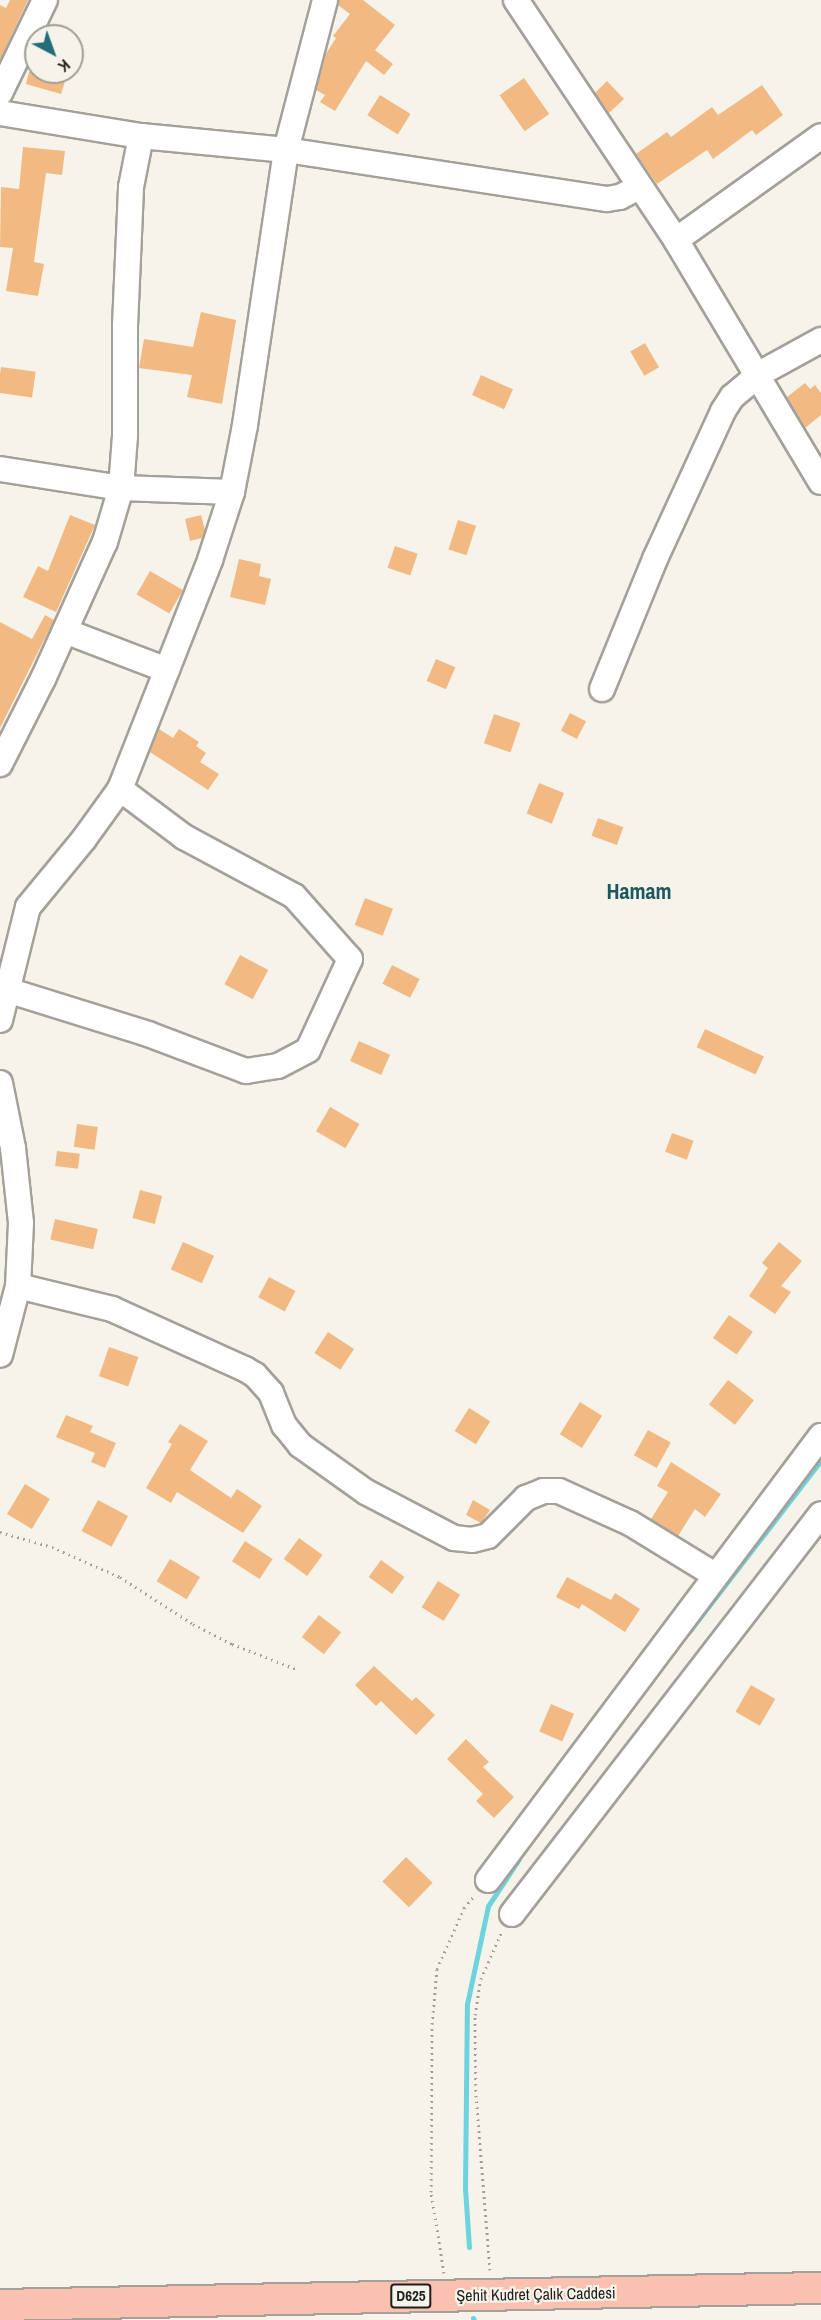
<!DOCTYPE html>
<html>
<head>
<meta charset="utf-8">
<style>
	body { margin:0 }
	#map { position:relative; width:821px; height:2320px; overflow:hidden; background:#f6f3eb; font-family:"Archivo Narrow",sans-serif }
	div>[style] { position:absolute }
	.stream>* { height:5px; margin:-2.5px; padding:0 2.5px; transform-origin:2.5px; border-radius:2.5px; background:#6dd3de }
	.building>* { inset:0; background:#f2ba82; transform-origin:0 0 }
	.path>* { height:3px; margin-top:-1.5px; transform-origin:0; background:repeating-linear-gradient(90deg,#a19f99 0 1.5px,transparent 0 6px) }
	.roads { filter:drop-shadow(2px 0 #a4a09a) drop-shadow(-2px 0 #a4a09a) drop-shadow(0 2px #a4a09a) drop-shadow(0 -2px #a4a09a) }
	.minor>* { height:24px; margin:-12px; padding:0 12px; transform-origin:12px; border-radius:12px; background:#fff }
	.major>* { height:30px; margin:-15px; padding:0 15px; transform-origin:15px; border-radius:15px; background:#fac1b0 }
	span { translate:-50% -50%; white-space:nowrap; text-align:center; line-height:1.15; -webkit-text-stroke:4.5px #f6f3eb; paint-order:stroke }
	.shield-label span { padding:2px 4px; background:#f6f3eb; border:2px solid; border-radius:4px; -webkit-text-stroke-width:0 }
	.shield-label { font-size:15px; color:#1f1e1b; font-weight:700 }
	.street-label { font-size:16px; color:#1f1e1b }
	.district-label { font-size:22px; color:#1d575f; font-weight:700 }
	.north { position:absolute; left:24px; top:24px; width:60px; height:60px; box-sizing:border-box; background:#f6f3eb; border:2px solid #a09e98; border-radius:50%; rotate:139deg; font-size:16px; font-weight:700; line-height:24px; text-align:center; color:#1f1e1b }
	.north::after { content:''; display:block; margin:auto; width:21px; height:27px; background:#246d77; clip-path:polygon(50% 0,100% 100%,50% 72%,0 100%) }
</style>
</head>
<body>
<div id="map">
	<div class="stream">
		<div style="left:688px;top:1633px;width:218px;rotate:-52.4deg"></div>
		<div style="left:469px;top:2247px;width:59px;rotate:-93.9deg"></div>
		<div style="left:465px;top:2188px;width:184px;rotate:-89.4deg"></div>
		<div style="left:467px;top:2004px;width:100px;rotate:-77.9deg"></div>
		<div style="left:488px;top:1906px;width:56px;rotate:-56.6deg"></div>
		<div style="left:473px;top:2318px;width:2px;rotate:63deg"></div>
	</div>
	<div class="building">
		<div style="clip-path:polygon(10px 0,28px 0,0 60px,0 5px,6px 8px)"></div>
		<div style="clip-path:polygon(339px 0,363px 0,395px 25px,375px 50px,393px 64px,384px 75px,366px 61px,335px 111px,320px 102px,325px 95px,316px 90px,326px 54px,336px 38px,333px 36px,350px 14px,338px 5px)"></div>
		<div style="clip-path:polygon(29px 72px,68px 72px,61px 94px,26px 84px)"></div>
		<div style="left:524px;top:78px;width:44px;height:30px;rotate:55deg"></div>
		<div style="clip-path:polygon(607px 81px,624px 99px,609px 113px,595px 93px)"></div>
		<div style="clip-path:polygon(762px 85px,783px 115px,756px 135px,752px 130px,713px 159px,707px 150px,657px 184px,636px 154px,667px 132px,671px 137px,712px 107px,718px 115px)"></div>
		<div style="left:380px;top:95px;width:36px;height:24px;rotate:32deg"></div>
		<div style="clip-path:polygon(23px 147px,65px 151px,62px 175px,46px 173px,34px 262px,44px 264px,38px 296px,6px 291px,13px 248px,0 247px,1px 187px,19px 189px)"></div>
		<div style="clip-path:polygon(201px 312px,236px 320px,222px 404px,187px 397px,192px 375px,139px 368px,144px 339px,193px 347px)"></div>
		<div style="left:645px;top:343px;width:28px;height:17px;rotate:60deg"></div>
		<div style="left:1px;top:367px;width:35px;height:26px;rotate:8deg"></div>
		<div style="left:481px;top:375px;width:35px;height:22px;rotate:24deg"></div>
		<div style="clip-path:polygon(805px 383px,810px 389px,815px 385px,821px 393px,821px 415px,805px 428px,787px 397px)"></div>
		<div style="clip-path:polygon(70px 515px,95px 525px,56px 612px,23px 597px,38px 566px,48px 571px)"></div>
		<div style="clip-path:polygon(201px 515px,205px 530px,202px 538px,190px 541px,185px 519px)"></div>
		<div style="left:458px;top:520px;width:19px;height:31px;rotate:18deg"></div>
		<div style="left:395px;top:546px;width:24px;height:23px;rotate:19deg"></div>
		<div style="clip-path:polygon(239px 559px,261px 564px,259px 576px,271px 579px,265px 605px,230px 597px)"></div>
		<div style="left:150px;top:571px;width:38px;height:27px;rotate:30deg"></div>
		<div style="clip-path:polygon(45px 615px,54px 620px,0 728px,0 622px,32px 639px)"></div>
		<div style="left:436px;top:659px;width:21px;height:24px;rotate:23deg"></div>
		<div style="left:570px;top:713px;width:18px;height:20px;rotate:27deg"></div>
		<div style="left:494px;top:714px;width:28px;height:31px;rotate:19deg"></div>
		<div style="clip-path:polygon(159px 729px,173px 738px,179px 729px,199px 742px,196px 746px,206px 753px,200px 762px,219px 774px,208px 790px,150px 752px)"></div>
		<div style="left:539px;top:783px;width:27px;height:33px;rotate:22deg"></div>
		<div style="left:598px;top:818px;width:27px;height:19px;rotate:20deg"></div>
		<div style="left:365px;top:898px;width:30px;height:29px;rotate:21deg"></div>
		<div style="left:240px;top:955px;width:32px;height:33px;rotate:28deg"></div>
		<div style="left:392px;top:965px;width:31px;height:21px;rotate:27deg"></div>
		<div style="left:705px;top:1029px;width:65px;height:20px;rotate:25deg"></div>
		<div style="left:359px;top:1041px;width:34px;height:22px;rotate:24deg"></div>
		<div style="left:330px;top:1107px;width:34px;height:28px;rotate:30deg"></div>
		<div style="left:77px;top:1124px;width:21px;height:23px;rotate:8deg"></div>
		<div style="left:672px;top:1133px;width:23px;height:20px;rotate:20deg"></div>
		<div style="left:57px;top:1151px;width:23px;height:15px;rotate:7deg"></div>
		<div style="left:140px;top:1190px;width:23px;height:29px;rotate:15deg"></div>
		<div style="left:55px;top:1219px;width:44px;height:21px;rotate:13deg"></div>
		<div style="left:183px;top:1242px;width:34px;height:30px;rotate:24deg"></div>
		<div style="clip-path:polygon(779px 1242px,802px 1261px,781px 1286px,791px 1292px,775px 1314px,749px 1296px,768px 1268px,762px 1263px)"></div>
		<div style="left:269px;top:1277px;width:30px;height:23px;rotate:28deg"></div>
		<div style="left:729px;top:1315px;width:29px;height:28px;rotate:35deg"></div>
		<div style="left:328px;top:1332px;width:31px;height:25px;rotate:33deg"></div>
		<div style="left:109px;top:1347px;width:31px;height:31px;rotate:19deg"></div>
		<div style="left:728px;top:1380px;width:33px;height:31px;rotate:38deg"></div>
		<div style="left:580px;top:1402px;width:26px;height:38px;rotate:32deg"></div>
		<div style="left:469px;top:1408px;width:25px;height:27px;rotate:32deg"></div>
		<div style="clip-path:polygon(66px 1415px,93px 1426px,90px 1432px,116px 1443px,105px 1468px,91px 1462px,95px 1453px,56px 1437px)"></div>
		<div style="clip-path:polygon(180px 1424px,208px 1441px,190px 1470px,231px 1498px,237px 1489px,262px 1506px,243px 1533px,177px 1492px,171px 1503px,146px 1488px,172px 1444px,168px 1442px)"></div>
		<div style="left:648px;top:1430px;width:26px;height:29px;rotate:29deg"></div>
		<div style="clip-path:polygon(671px 1462px,721px 1494px,705px 1517px,695px 1509px,678px 1536px,651px 1519px,668px 1492px,657px 1486px)"></div>
		<div style="left:25px;top:1484px;width:29px;height:35px;rotate:31deg"></div>
		<div style="left:98px;top:1500px;width:34px;height:35px;rotate:28deg"></div>
		<div style="clip-path:polygon(473px 1500px,490px 1510px,481px 1523px,466px 1515px)"></div>
		<div style="left:299px;top:1538px;width:29px;height:26px;rotate:36deg"></div>
		<div style="left:245px;top:1541px;width:33px;height:24px;rotate:33deg"></div>
		<div style="left:170px;top:1559px;width:35px;height:26px;rotate:31deg"></div>
		<div style="left:381px;top:1560px;width:29px;height:21px;rotate:36deg"></div>
		<div style="clip-path:polygon(567px 1577px,611px 1600px,615px 1593px,640px 1609px,625px 1632px,582px 1604px,579px 1609px,556px 1597px)"></div>
		<div style="left:438px;top:1581px;width:26px;height:31px;rotate:32deg"></div>
		<div style="left:319px;top:1615px;width:28px;height:28px;rotate:38deg"></div>
		<div style="clip-path:polygon(374px 1666px,412px 1701px,416px 1697px,435px 1715px,416px 1735px,381px 1701px,376px 1706px,355px 1685px)"></div>
		<div style="left:751px;top:1685px;width:28px;height:31px;rotate:30deg"></div>
		<div style="left:551px;top:1704px;width:25px;height:30px;rotate:23deg"></div>
		<div style="clip-path:polygon(466px 1739px,489px 1762px,483px 1767px,514px 1797px,494px 1818px,476px 1801px,483px 1794px,447px 1759px)"></div>
		<div style="left:406px;top:1857px;width:37px;height:34px;rotate:44deg"></div>
	</div>
	<div class="path">
		<div style="left:0;top:1532px;width:54px;rotate:16.1deg"></div>
		<div style="left:52px;top:1547px;width:74px;rotate:23.8deg"></div>
		<div style="left:120px;top:1577px;width:87px;rotate:32.8deg"></div>
		<div style="left:193px;top:1624px;width:44px;rotate:27.1deg"></div>
		<div style="left:232px;top:1644px;width:72px;rotate:21.2deg"></div>
		<div style="left:490px;top:2270px;width:174px;rotate:-94.6deg"></div>
		<div style="left:476px;top:2097px;width:82px;rotate:-90.7deg"></div>
		<div style="left:475px;top:2015px;width:36px;rotate:-81deg"></div>
		<div style="left:481px;top:1979px;width:52px;rotate:-66.4deg"></div>
		<div style="left:444px;top:2273px;width:82px;rotate:-99.1deg"></div>
		<div style="left:431px;top:2192px;width:168px;rotate:-89.7deg"></div>
		<div style="left:432px;top:2024px;width:55px;rotate:-84.8deg"></div>
		<div style="left:437px;top:1969px;width:67px;rotate:-66.1deg"></div>
		<div style="left:464px;top:1908px;width:17px;rotate:-50deg"></div>
	</div>
	<div class="roads">
		<div class="minor">
			<div style="left:516px;top:0;width:288px;rotate:56.3deg"></div>
			<div style="left:676px;top:240px;width:282px;rotate:59.1deg"></div>
			<div style="left:0;top:93px;width:103px;rotate:-64.2deg"></div>
			<div style="left:0;top:113px;width:143px;rotate:9.3deg"></div>
			<div style="left:141px;top:136px;width:146px;rotate:5.5deg"></div>
			<div style="left:286px;top:150px;width:325px;rotate:8.7deg"></div>
			<div style="left:607px;top:199px;width:13px;rotate:-9deg"></div>
			<div style="left:620px;top:197px;width:21px;rotate:-28deg"></div>
			<div style="left:676px;top:240px;width:178px;rotate:-35.6deg"></div>
			<div style="left:0;top:469px;width:122px;rotate:8.9deg"></div>
			<div style="left:121px;top:488px;width:111px;rotate:2.1deg"></div>
			<div style="left:65px;top:631px;width:109px;rotate:20.9deg"></div>
			<div style="left:602px;top:689px;width:140px;rotate:-67.8deg"></div>
			<div style="left:655px;top:559px;width:163px;rotate:-65.3deg"></div>
			<div style="left:723px;top:411px;width:17px;rotate:-57deg"></div>
			<div style="left:732px;top:397px;width:35px;rotate:-40deg"></div>
			<div style="left:759px;top:374px;width:71px;rotate:-28.7deg"></div>
			<div style="left:0;top:764px;width:95px;rotate:-63.2deg"></div>
			<div style="left:43px;top:679px;width:150px;rotate:-65.7deg"></div>
			<div style="left:105px;top:542px;width:56px;rotate:-73.5deg"></div>
			<div style="left:121px;top:488px;width:52px;rotate:-85.6deg"></div>
			<div style="left:125px;top:436px;width:110px;rotate:-90deg"></div>
			<div style="left:125px;top:326px;width:139px;rotate:-87.5deg"></div>
			<div style="left:131px;top:187px;width:52px;rotate:-78.9deg"></div>
			<div style="left:7px;top:990px;width:148px;rotate:17.3deg"></div>
			<div style="left:148px;top:1034px;width:105px;rotate:20.7deg"></div>
			<div style="left:246px;top:1071px;width:32px;rotate:-9deg"></div>
			<div style="left:278px;top:1066px;width:34px;rotate:-28deg"></div>
			<div style="left:308px;top:1050px;width:100px;rotate:-65.2deg"></div>
			<div style="left:350px;top:959px;width:84px;rotate:-131.6deg"></div>
			<div style="left:294px;top:896px;width:125px;rotate:-151.8deg"></div>
			<div style="left:184px;top:837px;width:80px;rotate:-143.1deg"></div>
			<div style="left:0;top:1020px;width:116px;rotate:-76.1deg"></div>
			<div style="left:28px;top:907px;width:88px;rotate:-50.5deg"></div>
			<div style="left:84px;top:839px;width:62px;rotate:-54.2deg"></div>
			<div style="left:120px;top:789px;width:246px;rotate:-68.5deg"></div>
			<div style="left:210px;top:560px;width:71px;rotate:-72.1deg"></div>
			<div style="left:232px;top:492px;width:68px;rotate:-79deg"></div>
			<div style="left:245px;top:425px;width:278px;rotate:-81.5deg"></div>
			<div style="left:286px;top:150px;width:155px;rotate:-75.4deg"></div>
			<div style="left:0;top:1083px;width:66px;rotate:78.7deg"></div>
			<div style="left:13px;top:1148px;width:75px;rotate:83.9deg"></div>
			<div style="left:21px;top:1223px;width:63px;rotate:92.7deg"></div>
			<div style="left:18px;top:1286px;width:71px;rotate:104.6deg"></div>
			<div style="left:18px;top:1286px;width:97px;rotate:13.7deg"></div>
			<div style="left:112px;top:1309px;width:146px;rotate:24.3deg"></div>
			<div style="left:245px;top:1369px;width:12px;rotate:31deg"></div>
			<div style="left:255px;top:1375px;width:24px;rotate:48deg"></div>
			<div style="left:271px;top:1393px;width:35px;rotate:68deg"></div>
			<div style="left:284px;top:1425px;width:26px;rotate:51deg"></div>
			<div style="left:300px;top:1445px;width:81px;rotate:35.5deg"></div>
			<div style="left:366px;top:1492px;width:99px;rotate:27.6deg"></div>
			<div style="left:454px;top:1538px;width:18px;rotate:6deg"></div>
			<div style="left:472px;top:1540px;width:16px;rotate:-14deg"></div>
			<div style="left:488px;top:1536px;width:54px;rotate:-45deg"></div>
			<div style="left:526px;top:1498px;width:18px;rotate:-22deg"></div>
			<div style="left:543px;top:1491px;width:16px"></div>
			<div style="left:559px;top:1491px;width:78px;rotate:24.3deg"></div>
			<div style="left:630px;top:1523px;width:100px;rotate:31.5deg"></div>
			<div style="left:488px;top:1880px;width:555px;rotate:-53.13deg"></div>
			<div style="left:512px;top:1914px;width:505px;rotate:-52.31deg"></div>
		</div>
		<div class="major">
			<div style="left:0;top:2305px;width:821px;rotate:-1.19deg"></div>
		</div>
	</div>
	<div class="shield-label">
		<span style="left:411px;top:2296px">D625</span>
	</div>
	<div class="street-label">
		<span style="left:536px;top:2294px;rotate:-1deg">Şehit Kudret Çalık Caddesi</span>
	</div>
	<div class="district-label">
		<span style="left:639px;top:892px">Hamam</span>
	</div>
	<div class="north">K</div>
</div>
</body>
</html>
